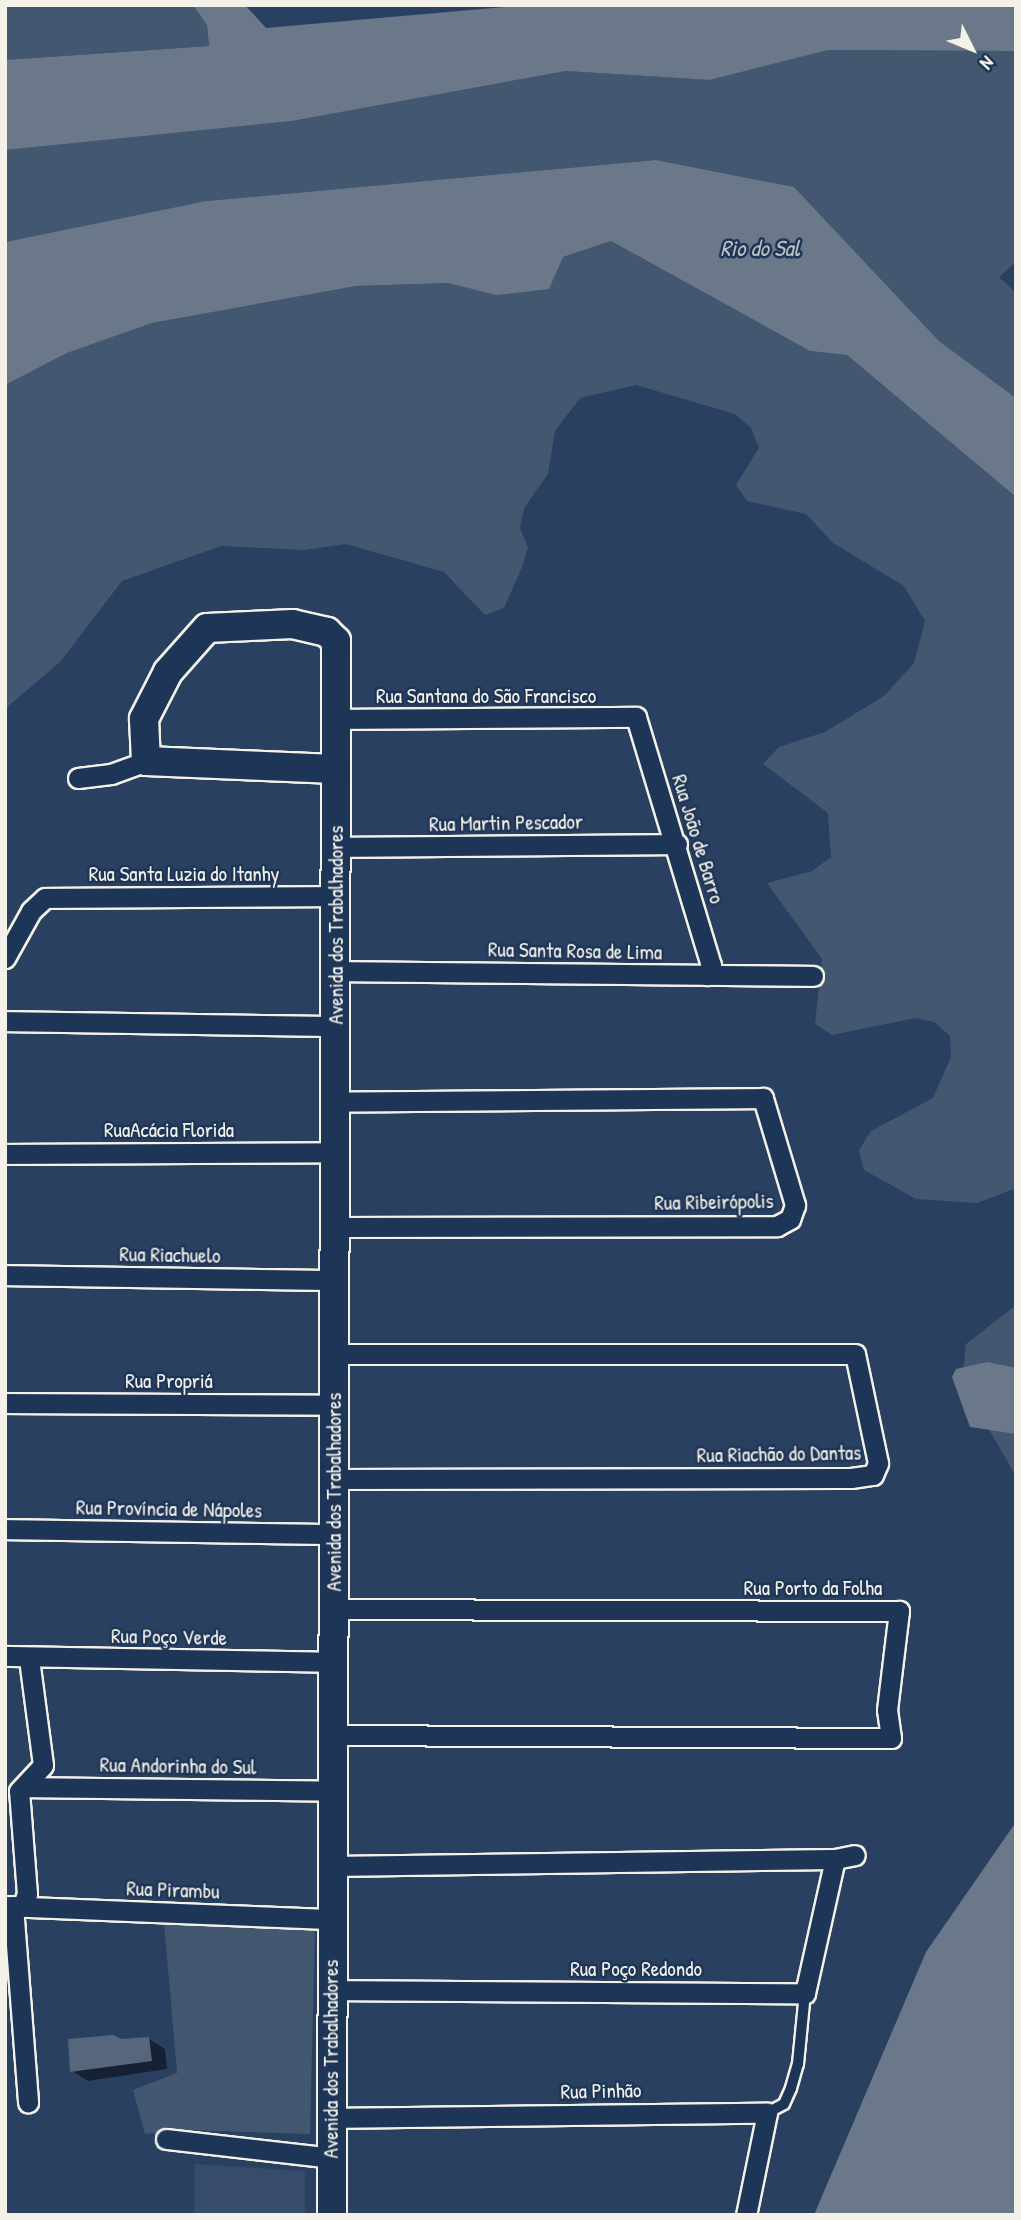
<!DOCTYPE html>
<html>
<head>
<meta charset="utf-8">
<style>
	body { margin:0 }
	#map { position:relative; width:1021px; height:2220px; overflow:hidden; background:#2a4060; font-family:"Patrick Hand",sans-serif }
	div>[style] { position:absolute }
	.built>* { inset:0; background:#374c69 }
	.green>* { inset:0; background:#445771 }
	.water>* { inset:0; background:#6a788a }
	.shadow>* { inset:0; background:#0007 }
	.building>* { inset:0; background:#56677d }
	.roads { filter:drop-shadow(2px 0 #f4f1e8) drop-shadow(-2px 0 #f4f1e8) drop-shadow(0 2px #f4f1e8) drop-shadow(0 -2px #f4f1e8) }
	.lane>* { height:10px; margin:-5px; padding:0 5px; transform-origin:5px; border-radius:5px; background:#1d3557 }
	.street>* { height:19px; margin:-9.5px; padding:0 9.5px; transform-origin:9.5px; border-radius:9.5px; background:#1d3557 }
	.secondary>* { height:28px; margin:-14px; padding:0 14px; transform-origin:14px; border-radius:14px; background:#1d3557 }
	span { translate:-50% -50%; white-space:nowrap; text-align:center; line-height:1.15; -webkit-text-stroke:5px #1d3557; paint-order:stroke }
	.street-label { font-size:21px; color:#f4f1e8 }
	.water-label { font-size:23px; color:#bdc1c2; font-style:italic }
	.frame { position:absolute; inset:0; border:7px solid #f4f1e8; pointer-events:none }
	.north { position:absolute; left:937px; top:14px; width:70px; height:70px; -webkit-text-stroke:5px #1d3557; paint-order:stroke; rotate:133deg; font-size:19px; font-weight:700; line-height:28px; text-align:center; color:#f4f1e8 }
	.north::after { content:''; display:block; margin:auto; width:24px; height:32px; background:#f4f1e8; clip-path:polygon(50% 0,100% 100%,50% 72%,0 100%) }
</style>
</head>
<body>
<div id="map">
	<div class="built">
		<div style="clip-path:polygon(195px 2164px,305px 2171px,305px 2215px,194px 2215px)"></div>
	</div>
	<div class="green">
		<div style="clip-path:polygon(5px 5px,193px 5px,207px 25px,209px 46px,5px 60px)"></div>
		<div style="clip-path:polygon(828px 50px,1016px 51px,1016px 262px,999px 277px,1016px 293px,1016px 398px,939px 341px,794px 187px,656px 160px,206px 201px,5px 242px,5px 150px,292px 121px,566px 71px,710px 80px)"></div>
		<div style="clip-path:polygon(611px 241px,810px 351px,847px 355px,1016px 497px,1016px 1188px,977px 1203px,916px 1199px,864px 1170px,859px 1150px,871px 1131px,933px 1098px,951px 1057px,950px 1036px,934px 1022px,915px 1018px,832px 1035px,815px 1024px,822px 959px,767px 883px,812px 871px,831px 857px,828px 813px,763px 764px,779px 747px,825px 732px,884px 696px,914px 663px,925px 621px,904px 586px,833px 543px,806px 514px,747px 501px,736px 485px,759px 448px,751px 428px,735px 414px,636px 385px,580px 398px,555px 431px,548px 474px,524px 508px,520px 528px,528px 548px,522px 567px,504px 608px,485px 615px,444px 572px,346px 544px,304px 550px,221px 546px,122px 581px,60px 662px,5px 709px,5px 385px,67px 353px,152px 323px,356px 286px,448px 283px,497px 295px,563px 257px)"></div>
		<div style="clip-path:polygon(1016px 1305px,1016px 1476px,962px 1383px,966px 1344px)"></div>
		<div style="clip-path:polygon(164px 1922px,315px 1926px,310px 2134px,189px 2130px,145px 2134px,133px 2090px,177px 2073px)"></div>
	</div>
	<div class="water">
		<div style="clip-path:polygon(193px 5px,245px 5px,266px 28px,526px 5px,1016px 5px,1016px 51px,828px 50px,710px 80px,566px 71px,292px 121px,5px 150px,5px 60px,209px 46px,207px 25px)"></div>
		<div style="clip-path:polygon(656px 160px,794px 187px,939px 341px,1016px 398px,1016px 497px,847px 355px,810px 351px,611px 241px,563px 257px,549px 289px,496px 295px,448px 283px,356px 286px,152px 323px,67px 353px,5px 385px,5px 242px,206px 201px)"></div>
		<div style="clip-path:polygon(987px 1362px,1016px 1368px,1016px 1434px,970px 1427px,952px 1377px,956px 1369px)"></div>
		<div style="clip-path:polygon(1016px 1822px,1016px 2215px,814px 2215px,926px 1952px)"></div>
	</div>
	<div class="shadow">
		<div style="clip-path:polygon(149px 2039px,165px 2049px,167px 2069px,88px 2081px,72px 2071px)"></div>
	</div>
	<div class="building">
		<div style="clip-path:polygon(113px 2035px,121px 2039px,149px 2037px,152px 2061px,70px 2072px,68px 2039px)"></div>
	</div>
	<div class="roads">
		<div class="lane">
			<div style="left:767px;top:2113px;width:19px;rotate:-28deg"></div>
			<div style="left:784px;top:2104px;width:17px;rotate:-66deg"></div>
			<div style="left:791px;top:2088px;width:25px;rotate:-74deg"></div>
			<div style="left:798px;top:2064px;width:71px;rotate:-84.4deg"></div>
		</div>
		<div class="street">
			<div style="left:337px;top:719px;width:299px;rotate:-0.4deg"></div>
			<div style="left:636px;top:717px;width:259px;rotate:73.2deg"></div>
			<div style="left:711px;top:965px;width:11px;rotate:112deg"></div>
			<div style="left:78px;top:778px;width:33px;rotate:-7deg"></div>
			<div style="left:111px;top:774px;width:37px;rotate:-20deg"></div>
			<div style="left:337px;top:847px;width:340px;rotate:-0.5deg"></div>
			<div style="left:5px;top:958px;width:54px;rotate:-61deg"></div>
			<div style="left:31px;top:911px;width:19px;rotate:-43deg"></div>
			<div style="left:45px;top:898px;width:290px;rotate:-0.4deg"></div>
			<div style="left:336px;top:971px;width:477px;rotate:0.6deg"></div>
			<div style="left:5px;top:1021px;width:331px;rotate:0.9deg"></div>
			<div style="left:5px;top:1154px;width:328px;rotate:-0.3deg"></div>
			<div style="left:334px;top:1227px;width:443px;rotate:-0.1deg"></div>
			<div style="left:777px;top:1226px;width:15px;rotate:-28deg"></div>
			<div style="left:790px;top:1219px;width:15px;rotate:-70deg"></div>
			<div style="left:795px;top:1205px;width:112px;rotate:-106.7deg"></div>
			<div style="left:763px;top:1098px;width:428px;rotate:179.5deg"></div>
			<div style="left:5px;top:1275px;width:329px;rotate:0.9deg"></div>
			<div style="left:5px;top:1403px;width:328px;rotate:0.3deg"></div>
			<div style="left:334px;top:1479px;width:517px;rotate:-0.11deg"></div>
			<div style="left:851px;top:1478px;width:22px;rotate:-8deg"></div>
			<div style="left:873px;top:1475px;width:13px;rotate:-67deg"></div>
			<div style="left:878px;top:1463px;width:111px;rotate:-101.9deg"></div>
			<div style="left:855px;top:1354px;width:521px;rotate:180deg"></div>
			<div style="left:5px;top:1529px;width:328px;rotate:0.9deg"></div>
			<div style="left:5px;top:1656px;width:328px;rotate:1deg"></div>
			<div style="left:332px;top:1735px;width:559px;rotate:0.31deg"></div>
			<div style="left:891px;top:1738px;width:28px;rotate:-98deg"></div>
			<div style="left:887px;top:1710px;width:100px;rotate:-83.1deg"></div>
			<div style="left:899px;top:1611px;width:565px;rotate:-179.8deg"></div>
			<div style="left:25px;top:1787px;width:306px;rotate:0.7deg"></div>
			<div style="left:331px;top:1866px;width:504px;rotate:-0.8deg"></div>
			<div style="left:835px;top:1859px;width:20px;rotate:-11deg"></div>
			<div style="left:5px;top:1906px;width:326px;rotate:2.3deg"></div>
			<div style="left:13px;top:1906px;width:197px;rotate:85.6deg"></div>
			<div style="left:22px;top:1907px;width:14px;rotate:-69deg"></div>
			<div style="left:27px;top:1894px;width:103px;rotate:-94.4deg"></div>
			<div style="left:19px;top:1791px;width:35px;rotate:-47deg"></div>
			<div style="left:43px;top:1765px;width:108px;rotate:-97.5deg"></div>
			<div style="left:330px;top:1990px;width:475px;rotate:0.4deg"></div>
			<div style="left:805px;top:1993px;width:137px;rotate:-77.4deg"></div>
			<div style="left:333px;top:2118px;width:434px;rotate:-0.7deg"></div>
			<div style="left:767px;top:2113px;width:104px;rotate:101.6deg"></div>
			<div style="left:166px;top:2139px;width:167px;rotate:6.5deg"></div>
		</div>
		<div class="secondary">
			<div style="left:332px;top:2215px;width:1574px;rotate:-89.85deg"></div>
			<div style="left:336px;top:641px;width:13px;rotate:-135deg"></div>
			<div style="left:327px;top:632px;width:35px;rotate:-167deg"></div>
			<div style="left:293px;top:624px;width:86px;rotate:177.3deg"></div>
			<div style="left:207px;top:628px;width:59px;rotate:131.6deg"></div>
			<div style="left:168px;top:672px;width:53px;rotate:117.1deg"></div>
			<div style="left:144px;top:719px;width:42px;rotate:87.3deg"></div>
			<div style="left:146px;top:761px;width:189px;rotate:2.4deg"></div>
		</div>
	</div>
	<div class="street-label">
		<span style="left:486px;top:696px">Rua Santana do São Francisco</span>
		<span style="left:506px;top:823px;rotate:-1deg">Rua Martin Pescador</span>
		<span style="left:698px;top:839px;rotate:73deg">Rua João de Barro</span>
		<span style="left:184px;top:874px">Rua Santa Luzia do Itanhy</span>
		<span style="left:336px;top:925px;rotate:-90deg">Avenida dos Trabalhadores</span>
		<span style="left:575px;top:951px;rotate:1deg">Rua Santa Rosa de Lima</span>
		<span style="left:169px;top:1130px">RuaAcácia Florida</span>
		<span style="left:714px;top:1202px;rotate:-1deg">Rua Ribeirópolis</span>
		<span style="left:170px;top:1255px;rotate:1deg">Rua Riachuelo</span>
		<span style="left:169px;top:1381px">Rua Propriá</span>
		<span style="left:779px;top:1454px;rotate:-1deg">Rua Riachão do Dantas</span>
		<span style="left:334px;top:1492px;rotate:-90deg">Avenida dos Trabalhadores</span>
		<span style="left:169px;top:1509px;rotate:1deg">Rua Província de Nápoles</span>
		<span style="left:813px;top:1588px">Rua Porto da Folha</span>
		<span style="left:169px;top:1637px;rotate:1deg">Rua Poço Verde</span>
		<span style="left:178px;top:1766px;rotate:1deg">Rua Andorinha do Sul</span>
		<span style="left:173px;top:1890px;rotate:2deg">Rua Pirambu</span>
		<span style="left:636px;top:1969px">Rua Poço Redondo</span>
		<span style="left:331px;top:2059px;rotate:-90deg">Avenida dos Trabalhadores</span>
		<span style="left:601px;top:2091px;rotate:-1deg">Rua Pinhão</span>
	</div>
	<div class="water-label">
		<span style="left:760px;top:248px">Rio do Sal</span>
	</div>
	<div class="frame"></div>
	<div class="north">N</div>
</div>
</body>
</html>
